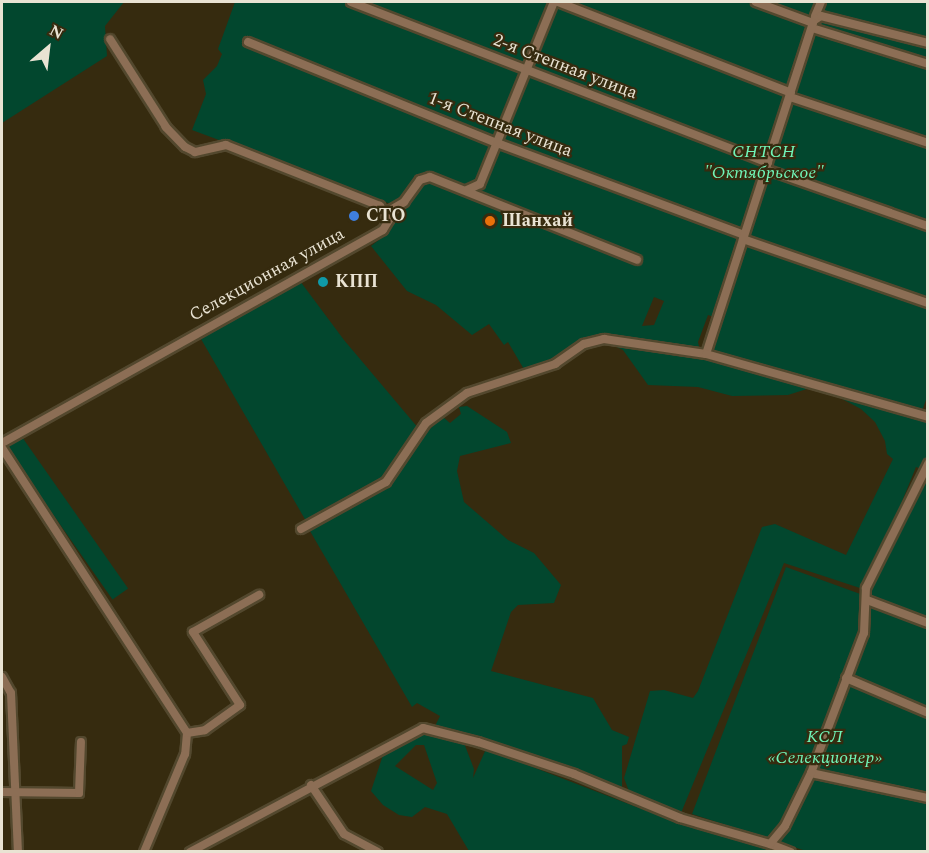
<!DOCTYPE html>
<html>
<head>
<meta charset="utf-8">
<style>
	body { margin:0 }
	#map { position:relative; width:929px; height:853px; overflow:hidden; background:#362b0f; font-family:Spectral,serif }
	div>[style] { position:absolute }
	.green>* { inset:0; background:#02472e; transform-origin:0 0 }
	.roads { filter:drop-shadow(2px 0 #53482e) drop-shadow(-2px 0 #53482e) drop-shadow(0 2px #53482e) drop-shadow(0 -2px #53482e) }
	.minor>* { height:8px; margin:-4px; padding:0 4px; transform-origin:4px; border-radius:4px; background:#8c6e55 }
	.dots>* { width:16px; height:16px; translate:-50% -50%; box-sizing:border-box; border:3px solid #362b0f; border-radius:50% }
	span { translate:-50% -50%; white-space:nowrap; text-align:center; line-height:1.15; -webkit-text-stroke:4.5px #362b0f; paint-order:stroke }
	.street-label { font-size:18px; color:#e9e3d3 }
	.park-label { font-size:18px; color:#70f5b8; font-style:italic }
	.poi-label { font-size:18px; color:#e9e3d3; font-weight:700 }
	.left { translate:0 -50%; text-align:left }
	.frame { position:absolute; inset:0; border:3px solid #e9e3d3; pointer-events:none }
	.north { position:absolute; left:18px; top:18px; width:60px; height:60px; -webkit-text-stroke:4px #362b0f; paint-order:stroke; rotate:28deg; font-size:16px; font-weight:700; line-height:24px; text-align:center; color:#e9e3d3 }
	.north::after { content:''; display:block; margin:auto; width:21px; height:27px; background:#e9e3d3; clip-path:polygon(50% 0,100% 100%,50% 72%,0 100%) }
</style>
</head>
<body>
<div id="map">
	<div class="green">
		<div style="clip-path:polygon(2px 2px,124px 2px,105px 26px,107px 56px,2px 123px)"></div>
		<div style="clip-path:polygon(evenodd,235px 2px,816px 2px,814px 10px,817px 2px,927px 2px,928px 394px,922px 411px,704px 351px,714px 317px,708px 315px,698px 342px,700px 351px,604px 338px,554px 362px,525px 371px,508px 342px,504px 345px,489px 324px,472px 335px,436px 305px,407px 291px,371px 246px,388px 233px,404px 209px,192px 130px,206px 94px,203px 80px,217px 66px,222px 54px,218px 49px,235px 2px,654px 297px,664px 301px,654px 325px,642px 326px,654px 297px)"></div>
		<div style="clip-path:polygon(300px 281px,344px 340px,419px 429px,379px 481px,306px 521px,201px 339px)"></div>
		<div style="clip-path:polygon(608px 343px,705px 357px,810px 388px,788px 395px,732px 396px,698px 387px,648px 385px,623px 350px)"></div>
		<div style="clip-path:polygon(831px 393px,928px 421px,927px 458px,922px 469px,916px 467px,877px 563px,883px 564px,927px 467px,927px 851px,806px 851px,692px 814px,786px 567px,863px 595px,866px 590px,784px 563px,681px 813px,630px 794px,624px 778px,650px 691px,664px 690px,693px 698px,698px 691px,762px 527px,775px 524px,846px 555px,893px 459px,887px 454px,885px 441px,875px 422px,861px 409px)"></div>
		<div style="clip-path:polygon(467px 406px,507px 432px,511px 443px,460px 456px,457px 471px,464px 502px,508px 540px,534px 553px,561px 585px,554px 603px,518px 605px,511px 612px,491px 671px,593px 698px,612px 730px,629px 737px,627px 744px,622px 746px,622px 792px,442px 731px,435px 726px,440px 716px,417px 703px,412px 707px,310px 531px,394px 479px,424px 434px,443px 417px,450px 423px,461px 414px,459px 407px)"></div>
		<div style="left:22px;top:437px;width:185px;height:19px;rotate:55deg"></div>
		<div style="clip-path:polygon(evenodd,422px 732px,464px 743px,474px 769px,473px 778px,486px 749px,678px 823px,779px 851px,469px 851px,447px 814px,425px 807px,412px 817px,399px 815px,383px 805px,371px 791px,385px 749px,422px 732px,416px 745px,424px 745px,437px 783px,433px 790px,395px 766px,416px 745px)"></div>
	</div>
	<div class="roads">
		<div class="minor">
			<div style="left:351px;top:2px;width:447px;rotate:21.1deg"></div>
			<div style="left:558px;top:2px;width:250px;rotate:21.3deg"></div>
			<div style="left:815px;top:16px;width:15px;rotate:-67deg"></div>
			<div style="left:813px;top:21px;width:9px;rotate:-32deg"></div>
			<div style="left:821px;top:16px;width:110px;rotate:14.2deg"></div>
			<div style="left:812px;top:28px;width:121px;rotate:17.2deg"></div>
			<div style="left:248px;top:42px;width:269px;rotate:22.1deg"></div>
			<div style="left:497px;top:143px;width:261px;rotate:20.4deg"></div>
			<div style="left:790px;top:97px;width:145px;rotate:18.4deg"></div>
			<div style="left:765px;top:169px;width:173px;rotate:19.3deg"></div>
			<div style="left:467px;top:190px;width:14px;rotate:-25deg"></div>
			<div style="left:480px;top:184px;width:196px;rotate:-67.9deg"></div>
			<div style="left:387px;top:212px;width:20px;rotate:-30deg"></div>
			<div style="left:404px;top:202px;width:27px;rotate:-54deg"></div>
			<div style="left:420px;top:180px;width:10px;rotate:-17deg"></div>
			<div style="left:430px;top:177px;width:223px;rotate:21.8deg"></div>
			<div style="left:743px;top:239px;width:196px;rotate:19.1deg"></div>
			<div style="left:706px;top:354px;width:348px;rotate:-72.1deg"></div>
			<div style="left:813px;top:23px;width:61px;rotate:-159.8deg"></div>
			<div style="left:2px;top:443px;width:436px;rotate:-29.2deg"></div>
			<div style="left:383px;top:230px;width:12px;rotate:-59deg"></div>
			<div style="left:389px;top:220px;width:17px;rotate:-123deg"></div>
			<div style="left:380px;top:206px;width:166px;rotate:-158.4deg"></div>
			<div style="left:226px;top:145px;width:32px;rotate:167deg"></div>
			<div style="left:195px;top:152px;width:11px;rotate:-153deg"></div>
			<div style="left:185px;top:147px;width:28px;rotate:-134deg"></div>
			<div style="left:166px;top:127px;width:104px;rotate:-122.5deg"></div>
			<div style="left:2px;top:448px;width:340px;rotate:57deg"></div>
			<div style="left:187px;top:733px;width:21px;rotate:95deg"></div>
			<div style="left:185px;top:754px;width:106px;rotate:112.7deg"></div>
			<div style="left:301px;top:529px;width:97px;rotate:-28.9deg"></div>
			<div style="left:386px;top:482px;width:71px;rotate:-55.9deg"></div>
			<div style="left:426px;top:423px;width:51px;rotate:-36.2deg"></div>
			<div style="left:467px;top:393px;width:93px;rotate:-18.2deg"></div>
			<div style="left:555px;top:364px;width:35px;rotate:-35deg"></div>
			<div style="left:584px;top:344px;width:21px;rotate:-14deg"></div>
			<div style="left:604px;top:339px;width:103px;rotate:8.4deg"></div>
			<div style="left:706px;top:354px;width:231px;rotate:15.8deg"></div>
			<div style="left:867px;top:600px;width:65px;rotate:20.7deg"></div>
			<div style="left:2px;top:677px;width:18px;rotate:61deg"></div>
			<div style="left:11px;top:693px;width:159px;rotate:87.5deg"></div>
			<div style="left:846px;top:678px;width:89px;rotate:23.1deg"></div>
			<div style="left:187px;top:733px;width:18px;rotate:-9deg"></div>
			<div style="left:205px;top:730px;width:43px;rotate:-35.5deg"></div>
			<div style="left:240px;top:705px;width:87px;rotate:-122.8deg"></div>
			<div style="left:193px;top:632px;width:76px;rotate:-29.3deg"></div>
			<div style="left:811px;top:773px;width:120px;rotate:12.1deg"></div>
			<div style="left:311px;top:785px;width:59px;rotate:56deg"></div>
			<div style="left:344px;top:834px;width:38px;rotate:28deg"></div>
			<div style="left:2px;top:792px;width:77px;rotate:0.7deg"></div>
			<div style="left:79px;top:793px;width:51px;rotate:-87.8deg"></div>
			<div style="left:770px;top:844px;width:22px;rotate:21deg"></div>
			<div style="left:190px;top:852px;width:264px;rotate:-28deg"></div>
			<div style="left:423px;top:728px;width:57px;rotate:14.3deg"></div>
			<div style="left:478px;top:742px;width:101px;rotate:18.4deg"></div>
			<div style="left:574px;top:774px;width:115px;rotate:22.5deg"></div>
			<div style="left:680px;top:818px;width:94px;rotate:16.1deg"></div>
			<div style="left:770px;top:844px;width:23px;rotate:-50deg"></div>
			<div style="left:785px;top:826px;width:59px;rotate:-63.9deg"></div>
			<div style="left:811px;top:773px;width:150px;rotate:-69.3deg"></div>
			<div style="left:864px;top:633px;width:45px;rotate:-87.5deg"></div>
			<div style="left:866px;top:588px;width:139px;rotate:-63.4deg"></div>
		</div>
	</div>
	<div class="dots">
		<div style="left:354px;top:216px;background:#3f7fe0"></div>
		<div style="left:490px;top:221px;background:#e8710a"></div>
		<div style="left:323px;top:282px;background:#0f9aa8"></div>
	</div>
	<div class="street-label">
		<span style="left:565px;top:67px;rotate:21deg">2-я Степная улица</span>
		<span style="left:500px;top:125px;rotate:21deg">1-я Степная улица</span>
		<span style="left:267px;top:275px;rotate:-29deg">Селекционная улица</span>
	</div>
	<div class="park-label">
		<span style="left:764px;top:163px">СНТСН<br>"Октябрьское"</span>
		<span style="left:825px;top:748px">КСЛ<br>«Селекционер»</span>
	</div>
	<div class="poi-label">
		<span class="left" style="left:366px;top:216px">СТО</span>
		<span class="left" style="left:502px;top:221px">Шанхай</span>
		<span class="left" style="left:335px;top:282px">КПП</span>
	</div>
	<div class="frame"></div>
	<div class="north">N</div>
</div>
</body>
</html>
